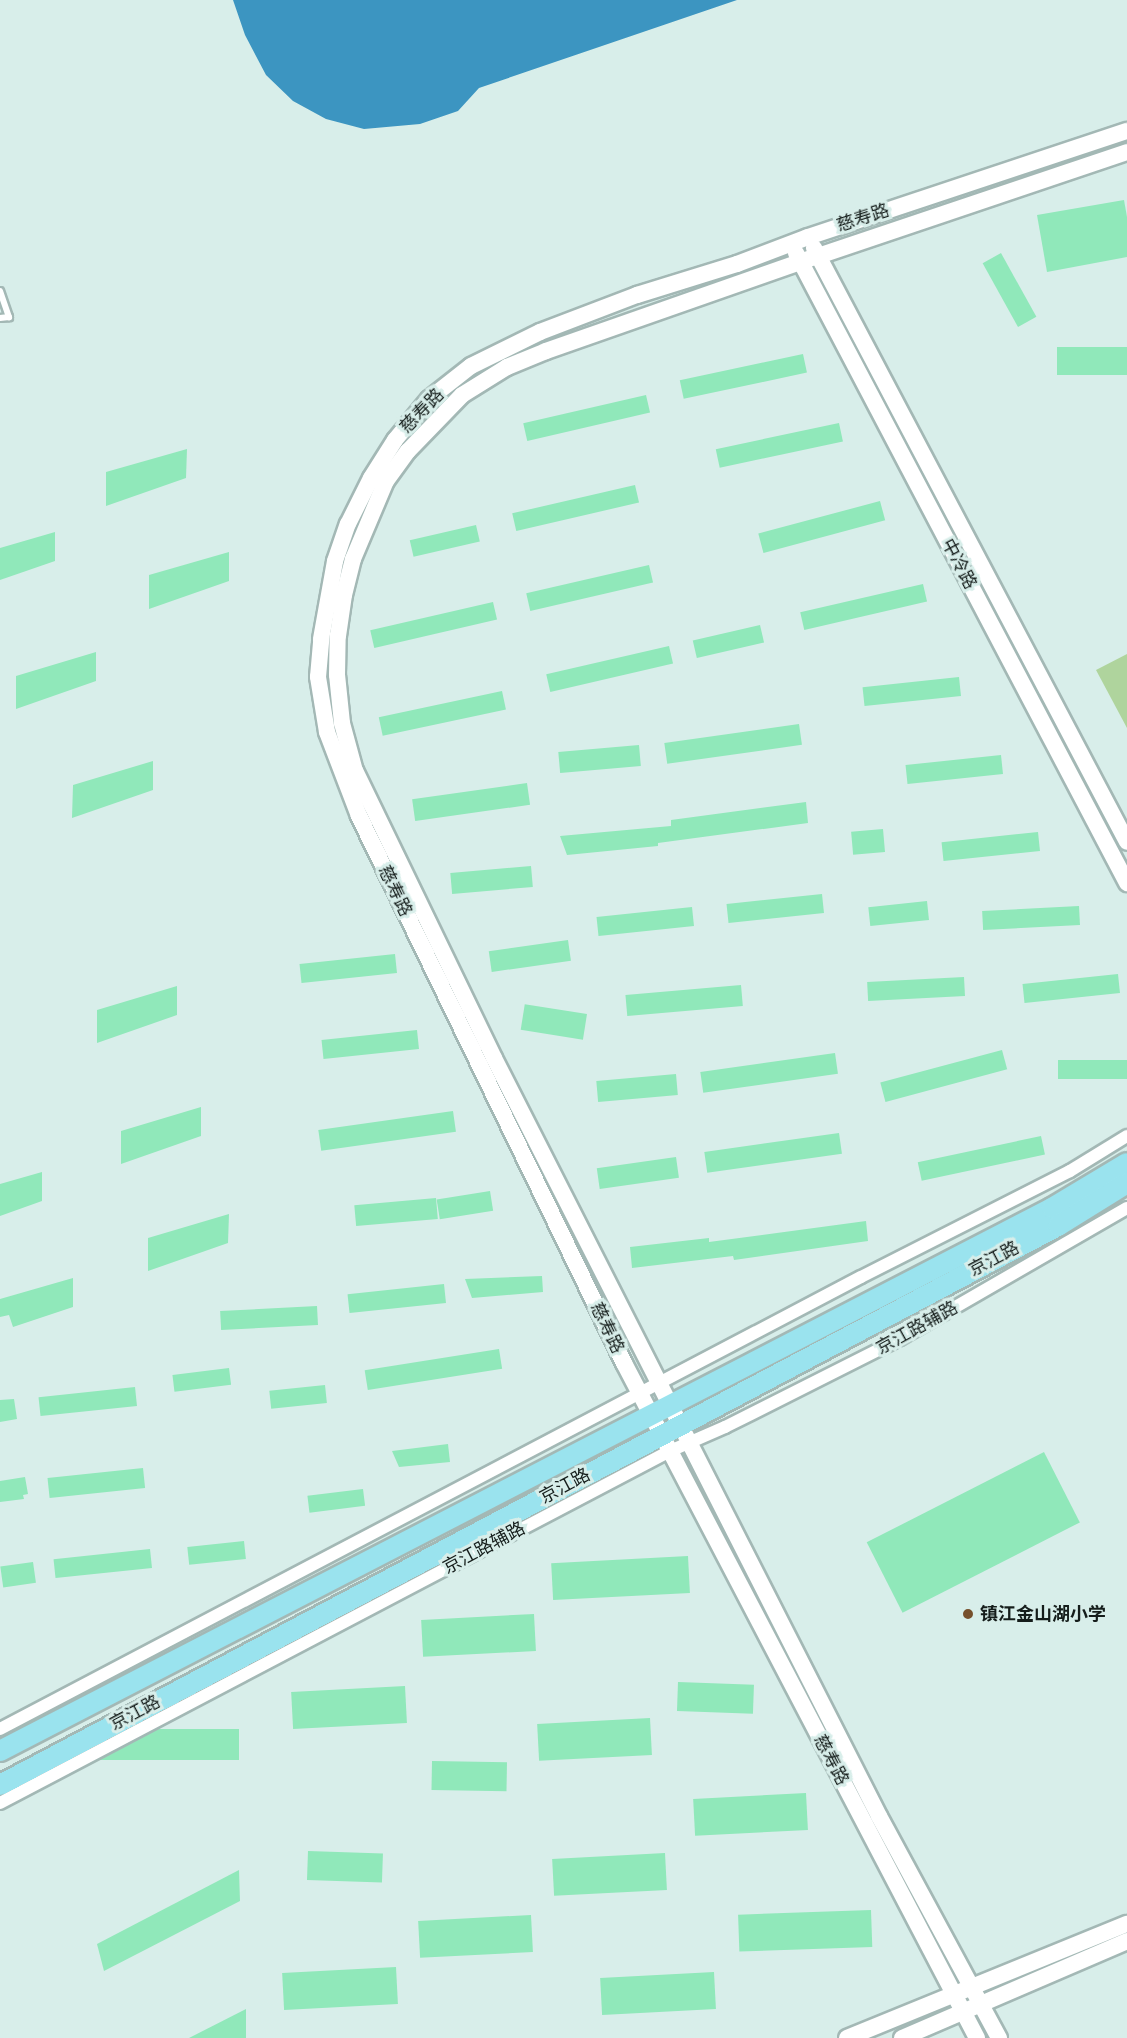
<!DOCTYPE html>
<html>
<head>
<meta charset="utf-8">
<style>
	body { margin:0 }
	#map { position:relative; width:1127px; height:2038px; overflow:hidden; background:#d8eeea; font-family:Figtree,"Noto Sans SC",sans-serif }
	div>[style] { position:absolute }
	.green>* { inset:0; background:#afd49d }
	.water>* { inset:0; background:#3c95c1 }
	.building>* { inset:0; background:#90e8ba; transform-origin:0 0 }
	.roads { filter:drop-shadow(2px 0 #a3b8b5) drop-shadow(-2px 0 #a3b8b5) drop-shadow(0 2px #a3b8b5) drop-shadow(0 -2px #a3b8b5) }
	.service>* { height:6px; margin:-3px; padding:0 3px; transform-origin:3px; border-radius:3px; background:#fff }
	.minor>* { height:12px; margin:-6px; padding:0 6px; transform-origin:6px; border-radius:6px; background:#fff }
	.tertiary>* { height:16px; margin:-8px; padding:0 8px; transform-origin:8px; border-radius:8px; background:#fff }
	.primary>* { height:20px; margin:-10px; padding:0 10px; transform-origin:10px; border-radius:10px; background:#9ae3ee }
	.dots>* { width:16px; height:16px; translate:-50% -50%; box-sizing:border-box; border:3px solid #d8eeea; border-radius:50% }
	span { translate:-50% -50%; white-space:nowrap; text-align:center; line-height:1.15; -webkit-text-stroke:6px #d8eeea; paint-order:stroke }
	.street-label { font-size:18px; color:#151d1b }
	.poi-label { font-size:18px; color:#151d1b; font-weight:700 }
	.left { translate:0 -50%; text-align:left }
</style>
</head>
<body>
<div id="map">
	<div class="green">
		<div style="clip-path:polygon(1127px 654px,1127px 728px,1096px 670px)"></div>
	</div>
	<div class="water">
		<div style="clip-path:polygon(233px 0,737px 0,479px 88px,458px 111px,420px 124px,364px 129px,326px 119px,293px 101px,266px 75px,245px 35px)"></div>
	</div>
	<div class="building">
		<div style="clip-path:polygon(1124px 200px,1127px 217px,1127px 257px,1047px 272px,1037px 215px)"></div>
		<div style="left:1001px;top:253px;width:73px;height:21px;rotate:61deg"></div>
		<div style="left:1127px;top:347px;width:28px;height:70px;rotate:90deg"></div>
		<div style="left:803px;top:354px;width:19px;height:126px;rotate:78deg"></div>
		<div style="left:646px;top:395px;width:18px;height:126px;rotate:77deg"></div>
		<div style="left:839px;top:423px;width:19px;height:126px;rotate:78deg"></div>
		<div style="clip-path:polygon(187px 449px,186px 478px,106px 506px,106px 472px)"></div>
		<div style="left:635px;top:485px;width:18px;height:126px;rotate:77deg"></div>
		<div style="left:880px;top:501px;width:20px;height:126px;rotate:75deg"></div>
		<div style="left:476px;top:525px;width:17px;height:68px;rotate:77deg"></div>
		<div style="clip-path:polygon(55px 532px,55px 561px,0 580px,0 548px)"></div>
		<div style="clip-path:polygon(229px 552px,229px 581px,149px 609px,149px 575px)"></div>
		<div style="left:649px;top:565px;width:18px;height:126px;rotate:77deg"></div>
		<div style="left:923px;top:584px;width:18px;height:126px;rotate:77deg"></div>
		<div style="left:493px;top:602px;width:18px;height:126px;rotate:77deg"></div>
		<div style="left:760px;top:625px;width:18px;height:69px;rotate:77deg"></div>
		<div style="left:669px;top:646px;width:18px;height:126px;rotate:77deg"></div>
		<div style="clip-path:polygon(96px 652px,96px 681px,16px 709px,16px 676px)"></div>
		<div style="left:959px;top:677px;width:19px;height:97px;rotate:84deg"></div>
		<div style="left:502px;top:691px;width:19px;height:126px;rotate:78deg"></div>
		<div style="left:799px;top:724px;width:21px;height:136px;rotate:82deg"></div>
		<div style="left:639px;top:745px;width:21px;height:81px;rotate:85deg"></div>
		<div style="left:1001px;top:755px;width:19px;height:96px;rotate:84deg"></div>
		<div style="clip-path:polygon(153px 761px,153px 790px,72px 818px,73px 785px)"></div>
		<div style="left:527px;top:783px;width:22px;height:116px;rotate:82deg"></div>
		<div style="clip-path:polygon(806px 802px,808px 823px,658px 843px,658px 846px,567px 855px,560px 836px,671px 826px,671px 820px)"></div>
		<div style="left:883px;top:829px;width:23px;height:32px;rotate:85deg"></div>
		<div style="left:1038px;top:832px;width:19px;height:97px;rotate:84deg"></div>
		<div style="left:531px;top:866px;width:21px;height:81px;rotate:85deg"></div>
		<div style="left:822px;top:894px;width:19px;height:96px;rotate:84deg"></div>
		<div style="left:927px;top:901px;width:19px;height:59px;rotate:84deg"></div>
		<div style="left:1079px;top:906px;width:19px;height:97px;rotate:87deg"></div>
		<div style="left:692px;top:907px;width:19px;height:96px;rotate:84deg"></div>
		<div style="left:568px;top:940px;width:21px;height:80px;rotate:82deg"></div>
		<div style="left:395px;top:954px;width:19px;height:96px;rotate:84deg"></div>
		<div style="left:1118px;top:974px;width:19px;height:96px;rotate:84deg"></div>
		<div style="left:964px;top:977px;width:19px;height:97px;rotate:87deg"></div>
		<div style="left:741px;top:985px;width:21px;height:116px;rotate:85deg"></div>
		<div style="clip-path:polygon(177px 986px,177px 1015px,97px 1043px,97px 1010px)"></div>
		<div style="left:587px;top:1014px;width:26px;height:63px;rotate:99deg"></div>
		<div style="left:417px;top:1030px;width:19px;height:96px;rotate:84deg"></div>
		<div style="left:1002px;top:1050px;width:20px;height:126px;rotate:75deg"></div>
		<div style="left:835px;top:1053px;width:21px;height:136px;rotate:82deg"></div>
		<div style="left:1127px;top:1060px;width:19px;height:69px;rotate:90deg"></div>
		<div style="left:676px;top:1074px;width:21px;height:80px;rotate:85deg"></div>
		<div style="clip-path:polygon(201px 1107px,201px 1136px,121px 1164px,121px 1131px)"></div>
		<div style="left:453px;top:1111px;width:21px;height:136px;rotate:82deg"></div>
		<div style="left:839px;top:1133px;width:21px;height:136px;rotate:82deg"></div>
		<div style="left:1041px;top:1136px;width:19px;height:126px;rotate:78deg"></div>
		<div style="left:676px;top:1157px;width:21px;height:80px;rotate:82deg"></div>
		<div style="clip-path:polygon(42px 1172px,42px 1201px,0 1216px,0 1184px)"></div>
		<div style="left:490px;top:1191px;width:20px;height:54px;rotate:81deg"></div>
		<div style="left:436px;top:1198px;width:21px;height:82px;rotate:85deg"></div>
		<div style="clip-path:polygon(229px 1214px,228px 1243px,148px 1271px,148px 1238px)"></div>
		<div style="clip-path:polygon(866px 1221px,868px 1241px,734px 1260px,733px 1256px,632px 1268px,630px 1247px,709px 1238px,709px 1242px)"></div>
		<div style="clip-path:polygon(542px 1276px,543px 1292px,472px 1298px,465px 1279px)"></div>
		<div style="clip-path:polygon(73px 1278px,73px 1307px,13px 1327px,9px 1315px,0 1317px,0 1299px)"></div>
		<div style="left:444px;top:1284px;width:19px;height:97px;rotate:84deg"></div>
		<div style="left:317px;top:1306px;width:19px;height:97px;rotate:87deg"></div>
		<div style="left:499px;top:1349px;width:20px;height:136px;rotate:81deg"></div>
		<div style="left:229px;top:1368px;width:17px;height:57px;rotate:83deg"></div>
		<div style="left:325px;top:1385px;width:18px;height:56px;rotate:84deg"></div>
		<div style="left:135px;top:1387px;width:19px;height:97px;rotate:84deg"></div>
		<div style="clip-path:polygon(14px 1399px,17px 1419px,0 1422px,0 1400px)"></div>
		<div style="clip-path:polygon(448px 1444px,450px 1462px,399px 1467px,392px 1451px)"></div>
		<div style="left:1044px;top:1452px;width:79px;height:199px;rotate:63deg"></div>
		<div style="left:143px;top:1468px;width:20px;height:96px;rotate:84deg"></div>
		<div style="clip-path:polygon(25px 1477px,28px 1494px,23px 1495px,24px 1499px,0 1502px,0 1481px)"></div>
		<div style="left:363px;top:1489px;width:17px;height:56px;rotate:83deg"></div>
		<div style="left:244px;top:1541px;width:18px;height:57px;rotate:84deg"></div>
		<div style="left:150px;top:1549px;width:19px;height:97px;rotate:84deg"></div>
		<div style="left:688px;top:1556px;width:37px;height:137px;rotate:87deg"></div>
		<div style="left:33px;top:1562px;width:21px;height:33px;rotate:82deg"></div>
		<div style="left:534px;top:1614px;width:37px;height:113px;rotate:87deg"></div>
		<div style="left:678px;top:1682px;width:76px;height:29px;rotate:2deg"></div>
		<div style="left:405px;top:1686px;width:37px;height:114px;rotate:87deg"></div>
		<div style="left:650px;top:1718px;width:37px;height:113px;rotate:87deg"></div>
		<div style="left:239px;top:1729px;width:31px;height:161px;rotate:90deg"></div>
		<div style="left:432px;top:1761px;width:75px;height:29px;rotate:1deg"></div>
		<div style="left:806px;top:1793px;width:37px;height:113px;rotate:87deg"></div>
		<div style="left:308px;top:1851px;width:75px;height:29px;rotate:2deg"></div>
		<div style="left:665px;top:1853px;width:37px;height:113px;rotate:87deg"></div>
		<div style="clip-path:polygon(239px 1870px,240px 1901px,104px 1971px,97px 1944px)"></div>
		<div style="left:871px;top:1910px;width:37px;height:133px;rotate:88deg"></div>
		<div style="left:531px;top:1915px;width:37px;height:113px;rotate:87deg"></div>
		<div style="left:396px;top:1967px;width:37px;height:114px;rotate:87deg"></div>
		<div style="left:714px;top:1972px;width:37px;height:114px;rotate:87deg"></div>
		<div style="clip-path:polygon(246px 2009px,246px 2038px,189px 2038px)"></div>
	</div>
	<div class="roads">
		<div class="service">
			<div style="left:0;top:291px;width:28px;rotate:71deg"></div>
			<div style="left:9px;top:317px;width:9px;rotate:174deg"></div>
		</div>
		<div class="minor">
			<div style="left:0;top:1729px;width:972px;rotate:-27.7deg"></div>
			<div style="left:861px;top:1277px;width:234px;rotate:-26.9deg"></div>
			<div style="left:1070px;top:1171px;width:67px;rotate:-31.6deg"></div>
			<div style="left:0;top:1803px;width:757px;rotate:-27.72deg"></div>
			<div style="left:670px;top:1451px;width:60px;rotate:-23.6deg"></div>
			<div style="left:725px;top:1427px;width:196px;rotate:-26.7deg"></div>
			<div style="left:900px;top:1339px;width:262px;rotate:-30deg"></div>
		</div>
		<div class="tertiary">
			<div style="left:814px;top:248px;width:671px;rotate:62.21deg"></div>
			<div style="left:796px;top:253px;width:712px;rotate:62.28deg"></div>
			<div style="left:847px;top:2038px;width:302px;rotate:-22.2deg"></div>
			<div style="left:902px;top:2038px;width:245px;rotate:-23.3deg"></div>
			<div style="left:977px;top:2038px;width:762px;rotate:-117.61deg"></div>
			<div style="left:624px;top:1363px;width:608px;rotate:-115.85deg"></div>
			<div style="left:359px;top:816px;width:90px;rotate:-110.9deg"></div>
			<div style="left:327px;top:732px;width:56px;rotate:-99.3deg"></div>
			<div style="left:318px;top:677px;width:38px;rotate:-85deg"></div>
			<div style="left:321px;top:639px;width:79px;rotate:-79.8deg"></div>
			<div style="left:335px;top:561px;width:39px;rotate:-71deg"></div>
			<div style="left:348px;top:524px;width:51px;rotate:-63.4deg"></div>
			<div style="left:371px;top:478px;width:45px;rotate:-57.7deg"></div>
			<div style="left:395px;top:440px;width:53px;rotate:-50.3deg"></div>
			<div style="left:429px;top:399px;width:53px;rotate:-38.2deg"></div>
			<div style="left:471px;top:366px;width:77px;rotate:-26.2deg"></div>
			<div style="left:540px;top:332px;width:104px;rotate:-20.9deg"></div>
			<div style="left:637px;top:295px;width:105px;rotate:-17.2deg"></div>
			<div style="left:737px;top:264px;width:76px;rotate:-20.8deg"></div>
			<div style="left:808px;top:237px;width:336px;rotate:-18.4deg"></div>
			<div style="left:999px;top:2038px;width:252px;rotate:-118.4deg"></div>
			<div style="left:879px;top:1816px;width:850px;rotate:-116.93deg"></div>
			<div style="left:494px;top:1058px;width:319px;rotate:-115.8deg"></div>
			<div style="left:355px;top:771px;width:50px;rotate:-105.2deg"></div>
			<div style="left:342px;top:723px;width:48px;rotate:-95.9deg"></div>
			<div style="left:337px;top:675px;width:39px;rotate:-89deg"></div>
			<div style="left:338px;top:636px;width:41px;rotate:-81.7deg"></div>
			<div style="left:344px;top:595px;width:37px;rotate:-76deg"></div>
			<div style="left:353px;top:559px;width:85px;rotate:-67.1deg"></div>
			<div style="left:386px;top:481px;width:37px;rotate:-54deg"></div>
			<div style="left:408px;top:451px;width:78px;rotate:-46deg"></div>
			<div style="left:462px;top:395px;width:53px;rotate:-31.9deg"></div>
			<div style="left:507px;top:367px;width:42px;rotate:-22.3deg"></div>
			<div style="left:546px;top:351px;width:288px;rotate:-19.3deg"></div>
			<div style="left:818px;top:256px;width:326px;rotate:-18.6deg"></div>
		</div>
		<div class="primary">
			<div style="left:0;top:1751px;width:1184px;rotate:-27.3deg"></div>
			<div style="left:1052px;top:1208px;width:87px;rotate:-31deg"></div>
			<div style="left:0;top:1785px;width:1197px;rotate:-27.85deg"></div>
			<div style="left:1058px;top:1226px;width:81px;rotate:-31.9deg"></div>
		</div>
	</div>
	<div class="dots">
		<div style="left:968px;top:1614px;background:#76502c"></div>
	</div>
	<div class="street-label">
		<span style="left:863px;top:218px;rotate:-18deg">慈寿路</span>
		<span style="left:422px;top:411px;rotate:-46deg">慈寿路</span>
		<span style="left:959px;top:564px;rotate:62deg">中冷路</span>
		<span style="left:395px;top:891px;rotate:64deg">慈寿路</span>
		<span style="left:994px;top:1259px;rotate:-28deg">京江路</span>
		<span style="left:607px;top:1328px;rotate:64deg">慈寿路</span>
		<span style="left:917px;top:1328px;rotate:-29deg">京江路辅路</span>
		<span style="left:565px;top:1486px;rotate:-28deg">京江路</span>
		<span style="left:484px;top:1548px;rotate:-28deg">京江路辅路</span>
		<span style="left:135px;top:1713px;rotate:-28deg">京江路</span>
		<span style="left:831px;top:1760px;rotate:62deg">慈寿路</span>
	</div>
	<div class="poi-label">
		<span class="left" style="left:980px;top:1614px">镇江金山湖小学</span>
	</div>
</div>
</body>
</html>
